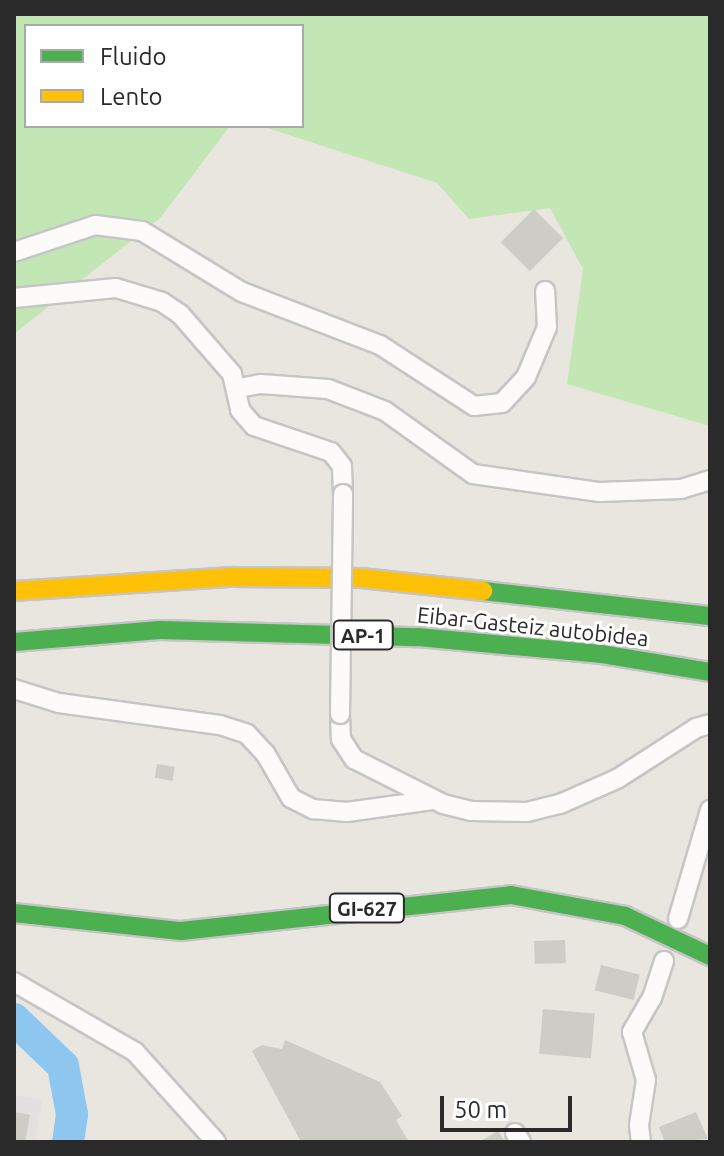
<!DOCTYPE html>
<html>
<head>
<meta charset="utf-8">
<style>
	body { margin:0 }
	#map { position:relative; width:724px; height:1156px; overflow:hidden; background:#e9e6df; font-family:Ubuntu,sans-serif }
	div>[style] { position:absolute }
	.industrial>* { inset:0; background:#e4e0e2; transform-origin:0 0 }
	.green>* { inset:0; background:#c2e7b5 }
	.river>* { height:32px; margin:-16px; padding:0 16px; transform-origin:16px; border-radius:16px; background:#8dc7f0 }
	.building>* { inset:0; background:#cdccc6; transform-origin:0 0 }
	.roads { filter:drop-shadow(2px 0 #c6c5c5) drop-shadow(-2px 0 #c6c5c5) drop-shadow(0 2px #c6c5c5) drop-shadow(0 -2px #c6c5c5) }
	.street>* { height:18px; margin:-9px; padding:0 9px; transform-origin:9px; border-radius:9px; background:#fcfbfa }
	.fast>* { height:18px; margin:-9px; padding:0 9px; transform-origin:9px; border-radius:9px; background:#4caf50 }
	.slow>* { height:18px; margin:-9px; padding:0 9px; transform-origin:9px; border-radius:9px; background:#ffc107 }
	.bridges { filter:drop-shadow(2px 0 #c6c5c5) drop-shadow(-2px 0 #c6c5c5) drop-shadow(0 2px #c6c5c5) drop-shadow(0 -2px #c6c5c5) }
	.street-bridge>* { height:18px; margin:-9px; padding:0 9px; transform-origin:9px; border-radius:9px; background:#fcfbfa }
	span { translate:-50% -50%; white-space:nowrap; text-align:center; line-height:1.15; -webkit-text-stroke:6px #fff; paint-order:stroke }
	.shield-label span { padding:2px 6px; background:#fff; border:2px solid; border-radius:6px; -webkit-text-stroke-width:0 }
	.shield-label { font-size:20px; color:#2a2a2a; font-weight:700 }
	.street-label { font-size:22px; color:#2a2a2a }
	.frame { position:absolute; inset:0; border:16px solid #2a2a2a; pointer-events:none }
	.legend { position:absolute; left:24px; top:24px; width:280px; height:104px; box-sizing:border-box; background:#fff; border:2px solid #aaa; margin:0; padding:10px 14px; list-style:none; font-size:24px; color:#2a2a2a }
	.legend li { display:flex; align-items:center; gap:16px; height:40px }
	.legend b { width:40px; border:2px solid #aaa }
	.scale { position:absolute; left:440px; top:1096px; width:132px; height:36px; box-sizing:border-box; border:4px solid #2a2a2a; border-top:0; padding-left:10px; font-size:24px; line-height:28px; white-space:nowrap; color:#2a2a2a; -webkit-text-stroke:6px #fff; paint-order:stroke }
</style>
</head>
<body>
<div id="map">
	<div class="industrial">
		<div style="left:14px;top:1095px;width:29px;height:47px;rotate:10deg"></div>
	</div>
	<div class="green">
		<div style="clip-path:polygon(14px 14px,710px 14px,710px 426px,567px 384px,583px 269px,550px 208px,469px 219px,437px 183px,261px 126px,302px 126px,302px 26px,26px 26px,26px 126px,230px 126px,161px 217px,14px 334px)"></div>
	</div>
	<div class="river">
		<div style="left:14px;top:1019px;width:68px;rotate:43.8deg"></div>
		<div style="left:63px;top:1066px;width:49px;rotate:79.4deg"></div>
		<div style="left:72px;top:1114px;width:28px;rotate:98deg"></div>
	</div>
	<div class="building">
		<div style="left:534px;top:209px;width:41px;height:47px;rotate:45deg"></div>
		<div style="left:157px;top:764px;width:18px;height:14px;rotate:9deg"></div>
		<div style="left:565px;top:940px;width:23px;height:31px;rotate:88deg"></div>
		<div style="left:601px;top:965px;width:40px;height:26px;rotate:14deg"></div>
		<div style="left:543px;top:1009px;width:52px;height:45px;rotate:5deg"></div>
		<div style="clip-path:polygon(285px 1040px,380px 1082px,402px 1116px,396px 1120px,409px 1142px,301px 1142px,252px 1051px,262px 1045px,282px 1049px)"></div>
		<div style="clip-path:polygon(14px 1112px,30px 1115px,25px 1142px,14px 1142px)"></div>
		<div style="clip-path:polygon(696px 1112px,708px 1139px,665px 1142px,659px 1127px)"></div>
		<div style="clip-path:polygon(498px 1131px,505px 1142px,479px 1142px)"></div>
	</div>
	<div class="roads">
		<div class="street">
			<div style="left:14px;top:252px;width:85px;rotate:-18.4deg"></div>
			<div style="left:95px;top:225px;width:47px;rotate:7.3deg"></div>
			<div style="left:142px;top:231px;width:117px;rotate:31.4deg"></div>
			<div style="left:242px;top:292px;width:148px;rotate:21deg"></div>
			<div style="left:380px;top:345px;width:112px;rotate:33deg"></div>
			<div style="left:474px;top:406px;width:28px;rotate:-6deg"></div>
			<div style="left:502px;top:403px;width:35px;rotate:-47deg"></div>
			<div style="left:526px;top:377px;width:54px;rotate:-67.2deg"></div>
			<div style="left:547px;top:327px;width:36px;rotate:-93deg"></div>
			<div style="left:14px;top:298px;width:102px;rotate:-5.6deg"></div>
			<div style="left:116px;top:288px;width:48px;rotate:16.9deg"></div>
			<div style="left:162px;top:302px;width:22px;rotate:34deg"></div>
			<div style="left:180px;top:314px;width:79px;rotate:49.1deg"></div>
			<div style="left:232px;top:374px;width:37px;rotate:77deg"></div>
			<div style="left:240px;top:410px;width:21px;rotate:49deg"></div>
			<div style="left:254px;top:426px;width:81px;rotate:18.7deg"></div>
			<div style="left:331px;top:452px;width:18px;rotate:52deg"></div>
			<div style="left:342px;top:466px;width:28px;rotate:88deg"></div>
			<div style="left:238px;top:388px;width:23px;rotate:-10deg"></div>
			<div style="left:261px;top:384px;width:67px;rotate:4.3deg"></div>
			<div style="left:328px;top:389px;width:61px;rotate:21.1deg"></div>
			<div style="left:385px;top:411px;width:108px;rotate:35.6deg"></div>
			<div style="left:473px;top:474px;width:128px;rotate:8.1deg"></div>
			<div style="left:600px;top:492px;width:81px;rotate:-2.1deg"></div>
			<div style="left:681px;top:489px;width:30px;rotate:-17deg"></div>
			<div style="left:14px;top:689px;width:47px;rotate:17.3deg"></div>
			<div style="left:59px;top:703px;width:162px;rotate:7.8deg"></div>
			<div style="left:220px;top:725px;width:28px;rotate:18deg"></div>
			<div style="left:247px;top:734px;width:26px;rotate:47deg"></div>
			<div style="left:265px;top:753px;width:52px;rotate:60deg"></div>
			<div style="left:291px;top:798px;width:25px;rotate:27deg"></div>
			<div style="left:313px;top:809px;width:34px;rotate:5deg"></div>
			<div style="left:347px;top:812px;width:88px;rotate:-7.9deg"></div>
			<div style="left:340px;top:714px;width:25px;rotate:88deg"></div>
			<div style="left:341px;top:739px;width:24px;rotate:57deg"></div>
			<div style="left:354px;top:759px;width:100px;rotate:26.8deg"></div>
			<div style="left:443px;top:804px;width:29px;rotate:14deg"></div>
			<div style="left:471px;top:811px;width:56px;rotate:1deg"></div>
			<div style="left:527px;top:812px;width:34px;rotate:-14deg"></div>
			<div style="left:560px;top:804px;width:62px;rotate:-23.7deg"></div>
			<div style="left:617px;top:779px;width:94px;rotate:-32.8deg"></div>
			<div style="left:696px;top:728px;width:15px;rotate:-16deg"></div>
			<div style="left:678px;top:919px;width:114px;rotate:-73.6deg"></div>
			<div style="left:14px;top:982px;width:140px;rotate:30deg"></div>
			<div style="left:135px;top:1052px;width:121px;rotate:48deg"></div>
			<div style="left:515px;top:1133px;width:11px;rotate:56deg"></div>
			<div style="left:641px;top:1142px;width:17px;rotate:-97deg"></div>
			<div style="left:639px;top:1125px;width:46px;rotate:-81.2deg"></div>
			<div style="left:646px;top:1080px;width:50px;rotate:-106.3deg"></div>
			<div style="left:632px;top:1032px;width:39px;rotate:-60deg"></div>
			<div style="left:652px;top:998px;width:39px;rotate:-72deg"></div>
		</div>
		<div class="fast">
			<div style="left:483px;top:591px;width:228px;rotate:6.3deg"></div>
			<div style="left:14px;top:642px;width:146px;rotate:-4.7deg"></div>
			<div style="left:160px;top:630px;width:258px;rotate:1.6deg"></div>
			<div style="left:418px;top:637px;width:185px;rotate:5.3deg"></div>
			<div style="left:602px;top:654px;width:109px;rotate:9.5deg"></div>
			<div style="left:14px;top:913px;width:168px;rotate:6.2deg"></div>
			<div style="left:181px;top:931px;width:332px;rotate:-6.2deg"></div>
			<div style="left:511px;top:895px;width:116px;rotate:10.4deg"></div>
			<div style="left:625px;top:916px;width:94px;rotate:25.2deg"></div>
		</div>
		<div class="slow">
			<div style="left:14px;top:591px;width:219px;rotate:-3.7deg"></div>
			<div style="left:233px;top:577px;width:128px;rotate:0.4deg"></div>
			<div style="left:361px;top:578px;width:123px;rotate:6.1deg"></div>
		</div>
	</div>
	<div class="bridges">
		<div class="street-bridge">
			<div style="left:340px;top:714px;width:220px;rotate:-89.2deg"></div>
		</div>
	</div>
	<div class="shield-label">
		<span style="left:363px;top:635px">AP-1</span>
		<span style="left:367px;top:908px">GI-627</span>
	</div>
	<div class="street-label">
		<span style="left:533px;top:626px;rotate:6deg">Eibar-Gasteiz autobidea</span>
	</div>
	<div class="frame"></div>
	<ul class="legend">
	<li><b style="height:10px;background:#4caf50"></b>Fluido</li>
	<li><b style="height:10px;background:#ffc107"></b>Lento</li>
	</ul>
	<div class="scale">50 m</div>
</div>
</body>
</html>
